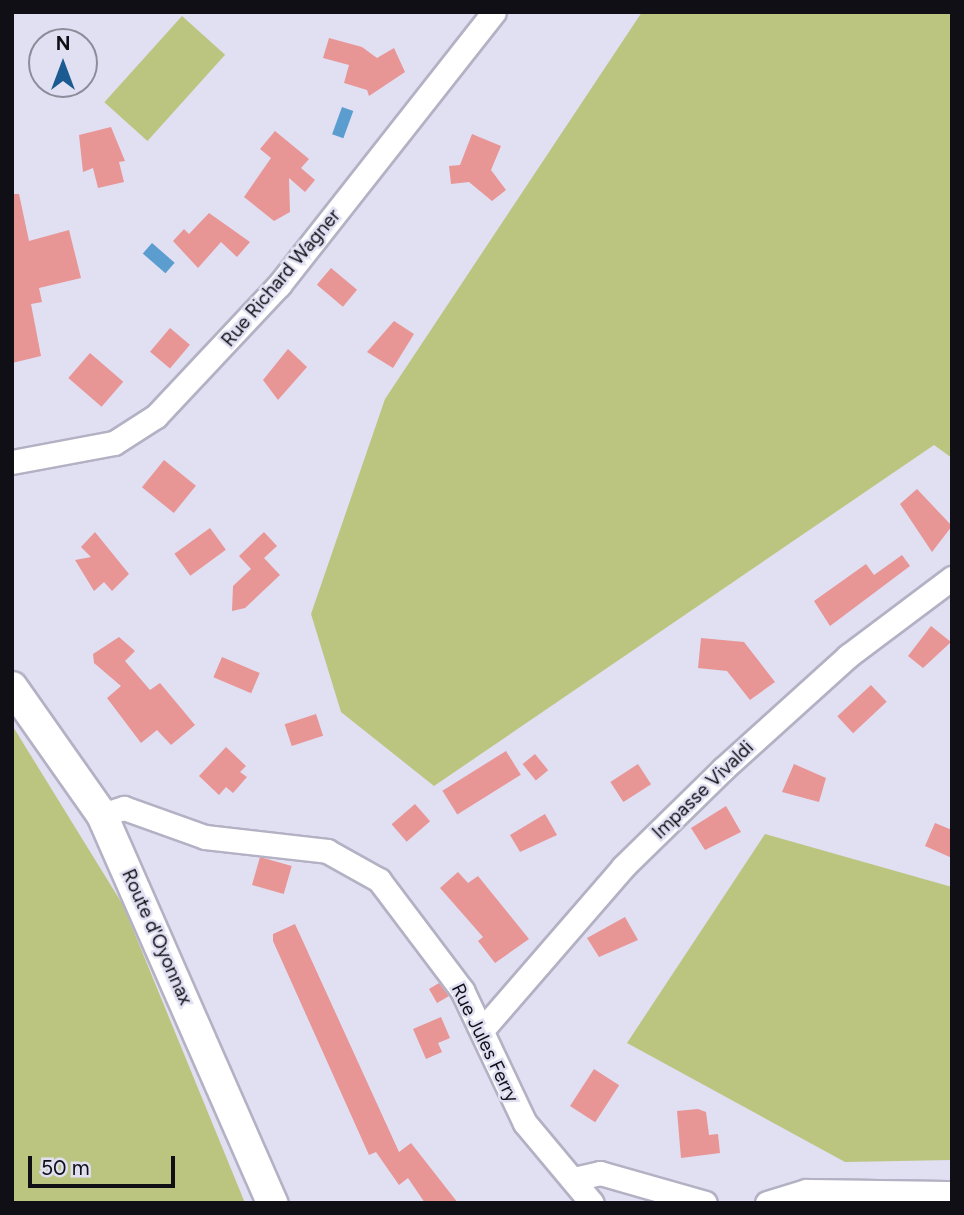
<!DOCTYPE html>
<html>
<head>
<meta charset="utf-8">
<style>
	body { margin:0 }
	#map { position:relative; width:964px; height:1215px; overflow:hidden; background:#e1dff2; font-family:Figtree,sans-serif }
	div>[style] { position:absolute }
	.green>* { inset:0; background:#bcc580; transform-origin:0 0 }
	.water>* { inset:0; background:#5c9dd0; transform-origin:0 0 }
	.building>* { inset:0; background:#e89595; transform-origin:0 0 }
	.roads { filter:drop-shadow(2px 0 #b3b1c3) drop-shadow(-2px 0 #b3b1c3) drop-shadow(0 2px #b3b1c3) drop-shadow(0 -2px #b3b1c3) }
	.minor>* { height:23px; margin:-11.5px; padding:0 11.5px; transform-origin:11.5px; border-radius:11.5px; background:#fff }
	.major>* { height:30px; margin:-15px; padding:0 15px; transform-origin:15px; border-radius:15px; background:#fff }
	span { translate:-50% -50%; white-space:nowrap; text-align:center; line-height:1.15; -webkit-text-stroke:5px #e1dff2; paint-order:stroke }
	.street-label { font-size:19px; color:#0f0f15 }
	.frame { position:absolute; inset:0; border:14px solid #0f0f15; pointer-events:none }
	.north { position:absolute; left:28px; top:28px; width:70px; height:70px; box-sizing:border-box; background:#e1dff2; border:2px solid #8d8c9a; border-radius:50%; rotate:0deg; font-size:19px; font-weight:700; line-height:28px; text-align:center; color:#0f0f15 }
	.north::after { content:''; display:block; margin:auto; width:24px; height:32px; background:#1c5b91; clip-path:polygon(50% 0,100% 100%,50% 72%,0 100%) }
	.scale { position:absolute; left:28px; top:1156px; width:147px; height:32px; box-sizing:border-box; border:4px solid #0f0f15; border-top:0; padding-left:9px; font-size:21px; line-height:24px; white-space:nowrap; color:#0f0f15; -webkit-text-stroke:5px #e1dff2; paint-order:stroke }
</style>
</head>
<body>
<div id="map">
	<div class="green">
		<div style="clip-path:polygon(642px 12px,952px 12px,952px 458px,934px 445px,434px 786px,341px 712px,311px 614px,385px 399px)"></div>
		<div style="left:182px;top:16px;width:58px;height:116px;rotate:42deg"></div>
		<div style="clip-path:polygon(12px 725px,123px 905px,245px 1203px,12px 1203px)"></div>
		<div style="clip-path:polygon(765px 834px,952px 887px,952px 1160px,845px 1162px,627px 1043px)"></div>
	</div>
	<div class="water">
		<div style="left:342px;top:107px;width:12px;height:29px;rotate:20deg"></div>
		<div style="left:152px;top:243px;width:30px;height:14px;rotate:41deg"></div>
	</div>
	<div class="building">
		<div style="clip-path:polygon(329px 38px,362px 47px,377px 58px,394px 48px,405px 72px,369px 96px,367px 90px,344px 83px,349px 65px,323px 58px)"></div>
		<div style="clip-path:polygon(111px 127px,125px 161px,119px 162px,124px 182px,98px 188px,93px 168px,83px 172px,79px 135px)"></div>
		<div style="clip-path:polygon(275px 131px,309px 159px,301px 168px,315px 180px,305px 192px,289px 178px,290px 212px,274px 221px,244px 197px,271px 158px,260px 149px)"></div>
		<div style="clip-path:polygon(472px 134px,501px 146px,491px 170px,506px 190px,492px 201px,469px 182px,451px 184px,449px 166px,460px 165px)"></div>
		<div style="clip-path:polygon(12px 194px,19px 194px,29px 241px,69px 230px,81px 278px,39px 288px,42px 302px,31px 304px,41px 356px,12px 363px)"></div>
		<div style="clip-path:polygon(209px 213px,250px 242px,237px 257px,221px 242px,198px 268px,173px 241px,184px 229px,189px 234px)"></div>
		<div style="left:331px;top:268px;width:34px;height:22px;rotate:40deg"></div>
		<div style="clip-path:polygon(394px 321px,414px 334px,393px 368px,367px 352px)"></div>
		<div style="left:170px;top:328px;width:26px;height:31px;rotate:40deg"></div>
		<div style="clip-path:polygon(288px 349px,307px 367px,278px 400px,263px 380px)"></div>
		<div style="left:90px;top:353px;width:44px;height:33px;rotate:41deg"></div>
		<div style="left:164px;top:460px;width:41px;height:35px;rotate:39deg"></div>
		<div style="clip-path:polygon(917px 489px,952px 526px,932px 552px,900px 504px)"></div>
		<div style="left:210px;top:528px;width:27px;height:44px;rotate:54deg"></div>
		<div style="clip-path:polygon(95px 532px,129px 574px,112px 591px,104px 582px,94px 591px,75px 560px,91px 557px,81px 547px)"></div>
		<div style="clip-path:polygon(264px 532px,277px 546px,264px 558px,280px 575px,245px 608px,232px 611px,233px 586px,251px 569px,239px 556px)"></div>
		<div style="clip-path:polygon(902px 555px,910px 566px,830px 626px,814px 601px,866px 564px,874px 575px)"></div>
		<div style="clip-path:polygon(931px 626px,951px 642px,923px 668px,908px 656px)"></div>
		<div style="clip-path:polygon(119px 637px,135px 651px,125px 661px,150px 690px,160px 683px,195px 725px,171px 745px,157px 730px,141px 743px,107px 698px,121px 686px,94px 663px,93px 654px)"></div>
		<div style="clip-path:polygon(701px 638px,744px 642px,775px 682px,750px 700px,727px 671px,698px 668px)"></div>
		<div style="left:222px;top:657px;width:41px;height:22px;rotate:23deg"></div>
		<div style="left:871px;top:685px;width:23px;height:46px;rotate:47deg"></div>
		<div style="left:316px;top:714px;width:23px;height:33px;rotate:72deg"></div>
		<div style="clip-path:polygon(226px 747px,246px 766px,240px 772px,247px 777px,233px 793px,226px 787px,219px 795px,199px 776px)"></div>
		<div style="left:506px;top:751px;width:28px;height:75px;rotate:58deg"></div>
		<div style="left:535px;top:754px;width:21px;height:16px;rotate:51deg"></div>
		<div style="left:638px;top:764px;width:24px;height:33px;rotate:57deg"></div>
		<div style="clip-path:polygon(794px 764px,826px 778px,819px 802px,782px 792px)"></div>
		<div style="left:415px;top:804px;width:23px;height:31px;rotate:49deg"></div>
		<div style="clip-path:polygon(726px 806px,741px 832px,705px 850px,691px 828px)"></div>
		<div style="clip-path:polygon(545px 814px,557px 835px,520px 852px,510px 835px)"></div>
		<div style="clip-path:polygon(935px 823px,952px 830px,952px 858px,925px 846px)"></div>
		<div style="left:260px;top:857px;width:33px;height:29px;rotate:16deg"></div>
		<div style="clip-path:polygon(458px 872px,468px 883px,478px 876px,529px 939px,495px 963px,478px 941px,483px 937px,440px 888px)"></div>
		<div style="clip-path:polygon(625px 917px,638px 940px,599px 957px,587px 938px)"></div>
		<div style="clip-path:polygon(295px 924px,399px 1152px,411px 1143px,458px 1203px,425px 1203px,408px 1178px,399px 1185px,376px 1152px,369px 1155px,273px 941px,273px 934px)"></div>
		<div style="clip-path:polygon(439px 983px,449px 996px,437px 1003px,429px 989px)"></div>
		<div style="clip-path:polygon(441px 1017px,450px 1038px,438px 1043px,442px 1052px,426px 1059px,413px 1029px)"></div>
		<div style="left:594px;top:1069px;width:30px;height:44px;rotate:33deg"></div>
		<div style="clip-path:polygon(698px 1109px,706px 1112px,709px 1135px,718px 1134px,720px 1153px,681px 1158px,677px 1111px)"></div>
	</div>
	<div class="roads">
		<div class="minor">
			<div style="left:12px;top:462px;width:104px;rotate:-10.6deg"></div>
			<div style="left:114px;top:443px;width:50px;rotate:-32.7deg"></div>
			<div style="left:156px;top:416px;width:180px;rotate:-46.8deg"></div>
			<div style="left:279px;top:285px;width:347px;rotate:-51.8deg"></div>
			<div style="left:102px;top:815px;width:23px;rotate:-18deg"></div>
			<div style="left:124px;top:808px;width:86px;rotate:19.7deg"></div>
			<div style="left:205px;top:837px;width:123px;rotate:6.5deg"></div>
			<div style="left:327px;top:851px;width:60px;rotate:29.1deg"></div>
			<div style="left:379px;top:880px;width:138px;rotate:53deg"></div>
			<div style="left:462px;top:990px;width:147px;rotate:64.7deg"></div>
			<div style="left:525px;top:1123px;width:104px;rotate:50.1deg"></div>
			<div style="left:482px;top:1030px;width:216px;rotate:-49.1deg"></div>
			<div style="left:623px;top:867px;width:140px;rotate:-44.4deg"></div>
			<div style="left:723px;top:769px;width:169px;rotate:-42.1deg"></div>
			<div style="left:848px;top:656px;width:130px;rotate:-36.9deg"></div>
			<div style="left:574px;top:1179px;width:27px;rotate:-13deg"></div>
			<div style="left:600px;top:1173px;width:109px;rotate:15.9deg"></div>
			<div style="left:767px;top:1203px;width:41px;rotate:-17.1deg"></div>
			<div style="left:806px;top:1191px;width:146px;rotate:0.8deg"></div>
		</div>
		<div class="major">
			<div style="left:12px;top:687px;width:156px;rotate:54.9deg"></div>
			<div style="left:102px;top:815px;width:424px;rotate:66.3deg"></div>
		</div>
	</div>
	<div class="street-label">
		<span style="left:281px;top:278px;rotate:-50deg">Rue Richard Wagner</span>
		<span style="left:703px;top:790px;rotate:-44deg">Impasse Vivaldi</span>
		<span style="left:157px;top:937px;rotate:66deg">Route d'Oyonnax</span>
		<span style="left:485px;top:1043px;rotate:64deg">Rue Jules Ferry</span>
	</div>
	<div class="frame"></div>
	<div class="north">N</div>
	<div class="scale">50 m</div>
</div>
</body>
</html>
